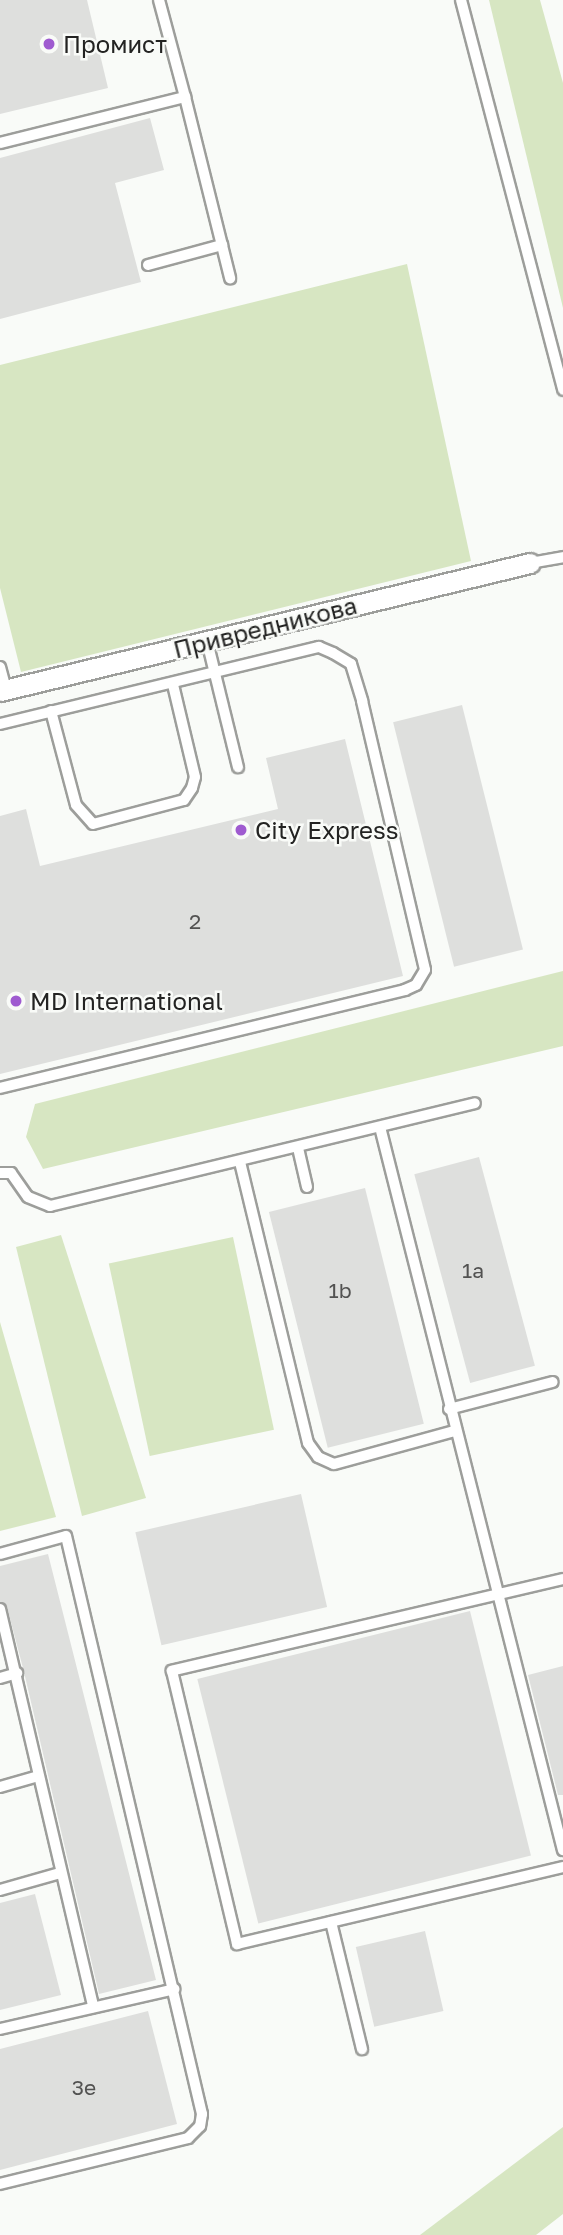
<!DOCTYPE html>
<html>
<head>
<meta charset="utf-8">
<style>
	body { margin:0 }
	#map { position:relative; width:563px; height:2235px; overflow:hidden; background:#f9fbf8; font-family:"Golos Text",sans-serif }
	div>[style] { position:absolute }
	.green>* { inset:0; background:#d7e6c2; transform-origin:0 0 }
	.building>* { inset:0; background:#dedfdd; transform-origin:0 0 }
	.roads { filter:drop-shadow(2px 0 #9d9e9b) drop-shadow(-2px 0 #9d9e9b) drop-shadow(0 2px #9d9e9b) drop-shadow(0 -2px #9d9e9b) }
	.lane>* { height:10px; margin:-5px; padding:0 5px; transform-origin:5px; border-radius:5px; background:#fff }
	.street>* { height:19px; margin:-9.5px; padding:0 9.5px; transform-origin:9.5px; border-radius:9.5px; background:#fff }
	.dots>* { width:19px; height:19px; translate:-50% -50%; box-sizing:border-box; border:4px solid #f9fbf8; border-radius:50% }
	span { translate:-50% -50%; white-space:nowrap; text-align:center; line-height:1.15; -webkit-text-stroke:5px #f9fbf8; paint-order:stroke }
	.number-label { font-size:21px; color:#525251 }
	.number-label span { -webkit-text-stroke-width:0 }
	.poi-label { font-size:24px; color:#232322 }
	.left { translate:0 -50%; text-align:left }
	.street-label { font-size:24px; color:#232322 }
</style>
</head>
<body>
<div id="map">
	<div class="green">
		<div style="clip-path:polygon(489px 0,540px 0,563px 83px,563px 308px)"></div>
		<div style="clip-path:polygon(407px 264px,471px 561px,21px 672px,0 588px,0 365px)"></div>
		<div style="clip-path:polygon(563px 971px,563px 1046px,43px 1169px,26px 1137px,35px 1104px)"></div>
		<div style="clip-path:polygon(61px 1235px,146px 1498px,82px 1516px,16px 1247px)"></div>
		<div style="left:233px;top:1237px;width:197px;height:127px;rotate:78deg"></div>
		<div style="clip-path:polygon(0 1322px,56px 1517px,0 1531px)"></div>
		<div style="clip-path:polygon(563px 2127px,563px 2214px,536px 2235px,420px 2235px)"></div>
	</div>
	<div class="building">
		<div style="clip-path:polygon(0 0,87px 0,108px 88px,0 114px)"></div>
		<div style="clip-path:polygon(150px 118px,164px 170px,115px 183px,141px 282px,0 319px,0 158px)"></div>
		<div style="left:462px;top:705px;width:252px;height:71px;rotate:76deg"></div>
		<div style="clip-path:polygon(345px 739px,403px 976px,0 1074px,0 816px,26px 809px,40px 866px,278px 809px,266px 758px)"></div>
		<div style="left:479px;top:1157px;width:216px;height:67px;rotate:75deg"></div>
		<div style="left:365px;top:1188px;width:243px;height:99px;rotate:76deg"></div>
		<div style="left:301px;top:1494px;width:116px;height:170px;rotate:77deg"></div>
		<div style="clip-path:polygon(48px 1554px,156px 1980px,99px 1994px,24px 1672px,7px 1607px,0 1602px,0 1566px)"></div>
		<div style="left:470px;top:1611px;width:252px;height:281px;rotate:76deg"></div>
		<div style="clip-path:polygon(563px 1666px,563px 1795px,558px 1795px,528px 1675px)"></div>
		<div style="clip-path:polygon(35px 1894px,61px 1995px,0 2010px,0 1903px)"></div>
		<div style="left:425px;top:1931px;width:82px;height:71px;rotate:77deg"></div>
		<div style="clip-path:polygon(148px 2011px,177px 2124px,0 2170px,0 2049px)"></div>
	</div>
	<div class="roads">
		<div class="lane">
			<div style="left:461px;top:0;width:403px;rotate:75.3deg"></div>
			<div style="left:185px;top:97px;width:187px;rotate:76deg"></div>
			<div style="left:0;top:143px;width:191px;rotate:-14deg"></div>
			<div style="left:185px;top:97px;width:100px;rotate:-105deg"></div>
			<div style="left:148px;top:265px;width:77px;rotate:-15.1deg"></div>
			<div style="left:530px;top:563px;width:34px;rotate:-10deg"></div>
			<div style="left:207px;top:641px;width:130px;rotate:76.2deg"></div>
			<div style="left:0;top:667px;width:24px;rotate:75deg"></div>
			<div style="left:51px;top:711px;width:97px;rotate:75.1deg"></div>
			<div style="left:76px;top:805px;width:25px;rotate:48deg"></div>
			<div style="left:93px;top:824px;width:94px;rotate:-14.8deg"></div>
			<div style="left:184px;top:800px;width:14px;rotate:-56deg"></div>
			<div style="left:192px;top:788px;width:11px;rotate:-75deg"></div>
			<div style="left:195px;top:777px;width:95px;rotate:-103.4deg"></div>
			<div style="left:0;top:724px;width:328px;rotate:-13.6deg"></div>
			<div style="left:319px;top:647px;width:15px;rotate:23deg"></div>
			<div style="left:333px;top:653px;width:21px;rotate:31deg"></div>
			<div style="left:351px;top:664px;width:39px;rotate:73deg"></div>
			<div style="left:362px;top:701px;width:276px;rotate:76.8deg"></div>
			<div style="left:425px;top:970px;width:17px;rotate:121deg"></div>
			<div style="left:416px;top:985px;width:12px;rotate:156deg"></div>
			<div style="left:405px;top:990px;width:417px;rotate:166.4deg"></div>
			<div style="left:380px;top:1127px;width:746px;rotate:75.8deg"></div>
			<div style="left:298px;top:1148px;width:40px;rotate:77deg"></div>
			<div style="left:240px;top:1162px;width:289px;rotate:76.4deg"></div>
			<div style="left:308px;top:1443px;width:17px;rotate:54deg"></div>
			<div style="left:318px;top:1457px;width:17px;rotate:24deg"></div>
			<div style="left:334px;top:1464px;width:125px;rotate:-15.3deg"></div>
			<div style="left:0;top:1173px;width:11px"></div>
			<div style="left:11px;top:1173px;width:29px;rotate:55deg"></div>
			<div style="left:28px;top:1197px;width:24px;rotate:22deg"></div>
			<div style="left:50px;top:1206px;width:437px;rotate:-13.6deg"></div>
			<div style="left:449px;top:1409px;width:107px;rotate:-14.6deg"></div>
			<div style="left:0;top:1554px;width:68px;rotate:-15.3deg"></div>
			<div style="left:66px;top:1536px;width:594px;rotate:76.76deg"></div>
			<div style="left:202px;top:2114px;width:12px;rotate:99deg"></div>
			<div style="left:200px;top:2126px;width:17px;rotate:135deg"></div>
			<div style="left:188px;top:2138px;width:194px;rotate:166.3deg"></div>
			<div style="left:563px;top:1579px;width:402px;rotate:166.8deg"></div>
			<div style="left:172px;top:1671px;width:281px;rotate:76.6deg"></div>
			<div style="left:237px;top:1944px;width:335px;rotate:-13.3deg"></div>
			<div style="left:0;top:1609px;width:409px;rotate:76.8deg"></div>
			<div style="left:0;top:1678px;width:18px;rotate:-16deg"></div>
			<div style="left:0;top:1787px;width:40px;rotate:-16deg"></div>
			<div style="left:0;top:1890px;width:62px;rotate:-15.8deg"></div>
			<div style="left:331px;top:1922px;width:131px;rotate:76.3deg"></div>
			<div style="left:0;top:2029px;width:179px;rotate:-12.9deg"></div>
		</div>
		<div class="street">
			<div style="left:0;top:691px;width:545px;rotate:-13.58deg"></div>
		</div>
	</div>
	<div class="dots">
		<div style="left:49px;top:44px;background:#9f5bd0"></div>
		<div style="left:241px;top:830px;background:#9f5bd0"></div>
		<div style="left:16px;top:1001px;background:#9f5bd0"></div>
	</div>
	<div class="number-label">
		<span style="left:195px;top:921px">2</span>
		<span style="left:473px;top:1270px">1a</span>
		<span style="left:340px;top:1290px">1b</span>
		<span style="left:84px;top:2087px">3e</span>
	</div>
	<div class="poi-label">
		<span class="left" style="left:63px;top:44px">Промист</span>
		<span class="left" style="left:255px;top:830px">City Express</span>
		<span class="left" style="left:30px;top:1001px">MD International</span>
	</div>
	<div class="street-label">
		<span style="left:265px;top:627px;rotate:-14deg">Привредникова</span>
	</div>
</div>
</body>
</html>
